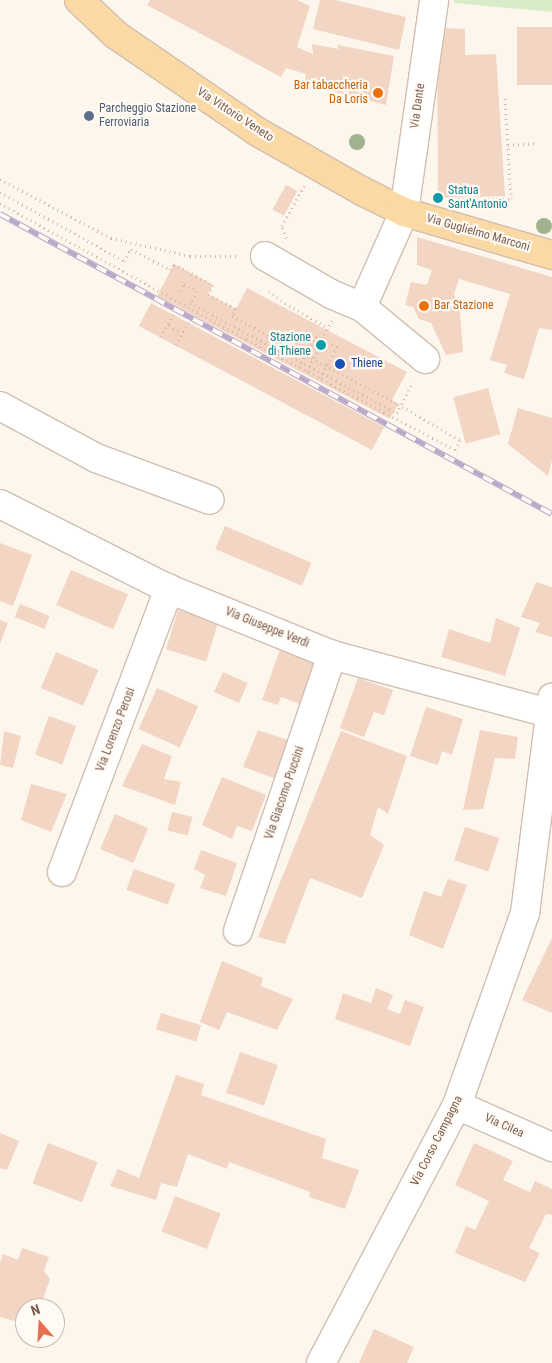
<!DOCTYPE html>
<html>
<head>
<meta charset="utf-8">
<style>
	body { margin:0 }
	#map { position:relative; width:552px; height:1363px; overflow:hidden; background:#fdf6ec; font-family:"Roboto Condensed",sans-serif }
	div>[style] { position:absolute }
	.green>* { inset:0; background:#d8ecc9 }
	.building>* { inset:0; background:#f3d5c3; transform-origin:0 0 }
	.path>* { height:3px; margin-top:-1.5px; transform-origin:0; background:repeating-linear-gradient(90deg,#d9b8a5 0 1px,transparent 0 5px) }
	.roads { filter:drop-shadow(1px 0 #d1beb0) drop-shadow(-1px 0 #d1beb0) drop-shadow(0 1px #d1beb0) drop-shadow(0 -1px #d1beb0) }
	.minor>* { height:28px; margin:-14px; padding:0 14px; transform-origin:14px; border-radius:14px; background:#fff }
	.major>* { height:28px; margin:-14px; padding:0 14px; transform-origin:14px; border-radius:14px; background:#fbd9a5 }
	.rail>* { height:5.5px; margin-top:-2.75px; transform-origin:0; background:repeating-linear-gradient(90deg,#fffaf3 0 11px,#b9a8c9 0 22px); box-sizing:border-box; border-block:1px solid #b9a8c9 }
	.trees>* { width:16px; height:16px; margin:-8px; border-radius:50%; background:#a0b28e }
	.dots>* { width:14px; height:14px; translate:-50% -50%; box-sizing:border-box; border:2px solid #fffaf3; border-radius:50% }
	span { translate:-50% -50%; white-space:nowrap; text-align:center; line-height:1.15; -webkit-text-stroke:4.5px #fffaf3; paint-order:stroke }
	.food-label { font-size:12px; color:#c56008 }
	.right { translate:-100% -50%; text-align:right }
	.left { translate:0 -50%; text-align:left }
	.street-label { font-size:12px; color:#7a5c4d }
	.service-label { font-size:12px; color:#4e5e75 }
	.culture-label { font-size:12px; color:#0d838f }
	.transit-label { font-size:12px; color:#164399 }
	.north { position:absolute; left:15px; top:1298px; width:50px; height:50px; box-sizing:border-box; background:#fffaf3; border:1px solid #cabbb1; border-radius:50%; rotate:341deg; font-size:14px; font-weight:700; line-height:20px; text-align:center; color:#7a5c4d }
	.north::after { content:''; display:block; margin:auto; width:18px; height:22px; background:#e76f51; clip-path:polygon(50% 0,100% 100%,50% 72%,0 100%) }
</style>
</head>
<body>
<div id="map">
	<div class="green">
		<div style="clip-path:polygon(454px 0,552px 0,552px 12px,454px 3px)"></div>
	</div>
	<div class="building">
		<div style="clip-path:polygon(150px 0,297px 0,310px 6px,297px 47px,313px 54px,312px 44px,338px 49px,338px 45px,394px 56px,386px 105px,304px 84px,306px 74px,286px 68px,281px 77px,147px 5px)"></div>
		<div style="clip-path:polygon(320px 0,335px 0,406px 17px,399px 50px,313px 29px)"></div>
		<div style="left:552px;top:27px;width:58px;height:35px;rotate:90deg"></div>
		<div style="clip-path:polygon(437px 28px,465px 29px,465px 55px,496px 54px,505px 196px,438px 198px)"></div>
		<div style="left:286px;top:185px;width:13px;height:28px;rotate:29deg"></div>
		<div style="clip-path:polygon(417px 237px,552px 277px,552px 330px,539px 328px,524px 379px,504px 373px,507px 365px,490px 360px,510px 294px,459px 279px,454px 294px,460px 312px,463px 352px,446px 355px,431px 323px,419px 319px,413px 307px,405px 305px,411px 282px,427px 285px,432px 270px,417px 265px)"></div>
		<div style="clip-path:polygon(174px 264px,213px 285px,208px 294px,236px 309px,247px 288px,407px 372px,392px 400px,398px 404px,390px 419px,157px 296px)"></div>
		<div style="left:151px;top:303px;width:264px;height:26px;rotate:28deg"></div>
		<div style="left:488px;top:388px;width:48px;height:36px;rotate:75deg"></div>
		<div style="clip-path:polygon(518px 408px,552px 418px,552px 460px,548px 476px,508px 444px)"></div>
		<div style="left:225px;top:526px;width:94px;height:25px;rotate:23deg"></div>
		<div style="clip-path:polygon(0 543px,32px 555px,13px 606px,0 601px)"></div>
		<div style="left:71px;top:570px;width:62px;height:38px;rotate:23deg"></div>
		<div style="clip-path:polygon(536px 582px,552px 587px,552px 637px,535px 632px,540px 623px,521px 617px)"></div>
		<div style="left:20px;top:604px;width:32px;height:14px;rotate:22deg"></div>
		<div style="left:178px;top:610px;width:42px;height:41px;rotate:17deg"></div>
		<div style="clip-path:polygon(496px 618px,520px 628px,505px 676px,441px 657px,449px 629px,490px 643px)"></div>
		<div style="clip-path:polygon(0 620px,8px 623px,0 644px)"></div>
		<div style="clip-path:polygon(282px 644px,317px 663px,302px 705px,281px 697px,278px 705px,262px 700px)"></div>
		<div style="left:56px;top:652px;width:46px;height:39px;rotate:23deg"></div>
		<div style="left:223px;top:672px;width:27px;height:22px;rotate:24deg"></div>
		<div style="clip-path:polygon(358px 678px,393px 690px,384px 715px,374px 712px,364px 737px,340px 728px)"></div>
		<div style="left:157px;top:688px;width:45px;height:45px;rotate:24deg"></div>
		<div style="clip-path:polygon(426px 707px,463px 719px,452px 755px,442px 751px,438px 765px,410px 756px)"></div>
		<div style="left:49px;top:716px;width:29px;height:41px;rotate:20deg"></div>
		<div style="clip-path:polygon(258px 730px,291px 741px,274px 778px,243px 767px)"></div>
		<div style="clip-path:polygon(480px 730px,518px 737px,515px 759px,495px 758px,483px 809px,463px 810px)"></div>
		<div style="clip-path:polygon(4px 731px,21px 736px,13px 768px,0 765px)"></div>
		<div style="clip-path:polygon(341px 731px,407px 756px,388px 814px,378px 807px,370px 835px,384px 845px,362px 898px,310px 878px,285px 944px,258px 937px)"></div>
		<div style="clip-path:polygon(142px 744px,172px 756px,164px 779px,181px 782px,175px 805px,122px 786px)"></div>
		<div style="clip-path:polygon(222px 777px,266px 795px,252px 831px,237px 826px,232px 839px,202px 825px)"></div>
		<div style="clip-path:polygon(31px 784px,67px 794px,51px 832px,21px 820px)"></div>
		<div style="left:172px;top:812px;width:21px;height:19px;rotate:14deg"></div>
		<div style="left:115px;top:814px;width:36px;height:38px;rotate:23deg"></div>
		<div style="left:465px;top:827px;width:36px;height:35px;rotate:18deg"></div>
		<div style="clip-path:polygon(201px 850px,237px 863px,226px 896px,200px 888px,205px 875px,194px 869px)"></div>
		<div style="left:134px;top:869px;width:44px;height:22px;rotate:20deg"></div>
		<div style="clip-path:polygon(448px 879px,467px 885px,443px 949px,409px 935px,424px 891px,441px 897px)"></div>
		<div style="clip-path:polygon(552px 938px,552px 1013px,522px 1000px)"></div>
		<div style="clip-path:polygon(222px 961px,263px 978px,261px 986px,293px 999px,277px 1030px,227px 1012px,219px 1030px,200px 1022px)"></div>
		<div style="clip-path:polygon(376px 988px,393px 995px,387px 1009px,400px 1014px,405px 1000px,424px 1007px,410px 1046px,335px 1019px,343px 993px,371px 1003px)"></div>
		<div style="left:161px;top:1013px;width:42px;height:17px;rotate:17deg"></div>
		<div style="left:240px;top:1052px;width:40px;height:43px;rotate:19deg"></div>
		<div style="clip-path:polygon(176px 1075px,204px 1084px,201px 1095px,326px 1139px,322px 1158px,359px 1170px,345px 1209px,309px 1197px,310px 1192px,229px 1162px,227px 1169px,188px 1154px,177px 1187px,161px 1183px,156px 1200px,110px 1186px,118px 1169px,139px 1178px)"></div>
		<div style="clip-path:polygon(0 1133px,19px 1141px,7px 1170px,0 1168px)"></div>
		<div style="left:48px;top:1143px;width:53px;height:43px;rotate:21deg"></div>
		<div style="clip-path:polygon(474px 1143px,513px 1161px,503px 1180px,530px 1192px,535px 1181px,552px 1189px,552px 1215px,546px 1214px,529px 1248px,540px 1253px,525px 1282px,455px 1253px,466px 1226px,475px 1230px,489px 1201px,455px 1185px)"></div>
		<div style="left:175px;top:1196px;width:49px;height:38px;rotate:21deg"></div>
		<div style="clip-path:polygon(22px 1248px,49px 1257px,44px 1271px,50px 1279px,40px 1308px,25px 1308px,25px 1324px,0 1317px,0 1263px,3px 1254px,18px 1260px)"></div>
		<div style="clip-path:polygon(374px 1329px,414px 1347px,407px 1363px,359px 1363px)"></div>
	</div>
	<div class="path">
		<div style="left:508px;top:145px;width:29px;rotate:-4deg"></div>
		<div style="left:0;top:179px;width:126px;rotate:28deg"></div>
		<div style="left:111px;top:238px;width:81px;rotate:12.8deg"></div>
		<div style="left:190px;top:256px;width:50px"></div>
		<div style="left:0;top:192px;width:142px;rotate:29.1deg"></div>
		<div style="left:124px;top:261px;width:14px;rotate:-60deg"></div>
		<div style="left:131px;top:249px;width:45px;rotate:27.7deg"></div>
		<div style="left:171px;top:270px;width:7px;rotate:-63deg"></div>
		<div style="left:174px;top:264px;width:44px;rotate:28.3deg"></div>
		<div style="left:213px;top:285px;width:10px;rotate:119deg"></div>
		<div style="left:208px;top:294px;width:32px;rotate:28deg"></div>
		<div style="left:236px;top:309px;width:8px;rotate:120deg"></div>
		<div style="left:232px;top:316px;width:188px;rotate:27.9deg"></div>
		<div style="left:398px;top:404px;width:72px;rotate:30.1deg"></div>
		<div style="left:460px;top:440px;width:11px;rotate:117deg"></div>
		<div style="left:455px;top:450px;width:237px;rotate:-152deg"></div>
		<div style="left:246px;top:339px;width:281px;rotate:-151.1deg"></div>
		<div style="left:458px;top:199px;width:53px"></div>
		<div style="left:511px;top:199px;width:101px;rotate:-93.4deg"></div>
		<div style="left:286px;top:238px;width:13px;rotate:-108deg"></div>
		<div style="left:282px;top:226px;width:46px;rotate:-61.2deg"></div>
		<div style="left:181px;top:291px;width:8px;rotate:-67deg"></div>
		<div style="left:184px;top:284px;width:15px;rotate:28deg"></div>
		<div style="left:197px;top:291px;width:14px;rotate:120deg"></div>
		<div style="left:269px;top:291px;width:20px;rotate:37deg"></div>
		<div style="left:285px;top:303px;width:50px;rotate:30.2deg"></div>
		<div style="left:190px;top:303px;width:234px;rotate:28deg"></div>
		<div style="left:397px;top:413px;width:35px;rotate:-63deg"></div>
		<div style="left:169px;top:325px;width:15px;rotate:32deg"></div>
		<div style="left:161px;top:337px;width:26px;rotate:-61deg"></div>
		<div style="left:176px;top:345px;width:26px;rotate:-61deg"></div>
		<div style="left:299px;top:367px;width:35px;rotate:-61deg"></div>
		<div style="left:316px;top:336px;width:7px;rotate:27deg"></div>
		<div style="left:307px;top:371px;width:35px;rotate:-63deg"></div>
		<div style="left:320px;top:378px;width:35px;rotate:-61deg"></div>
		<div style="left:337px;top:347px;width:17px;rotate:-152deg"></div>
		<div style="left:322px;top:339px;width:21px;rotate:-62deg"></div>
	</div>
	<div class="roads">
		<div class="minor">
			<div style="left:265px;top:256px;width:76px;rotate:29.9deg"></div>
			<div style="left:331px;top:294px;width:34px;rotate:23deg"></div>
			<div style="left:362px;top:307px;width:104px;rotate:-66.1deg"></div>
			<div style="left:404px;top:212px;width:214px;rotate:-81.9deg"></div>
			<div style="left:362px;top:307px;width:82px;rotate:39.5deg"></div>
			<div style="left:0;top:406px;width:109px;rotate:28.4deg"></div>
			<div style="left:96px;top:458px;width:121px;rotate:20.2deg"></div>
			<div style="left:0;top:504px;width:189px;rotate:26.7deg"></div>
			<div style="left:169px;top:589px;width:176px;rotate:22deg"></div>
			<div style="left:332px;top:655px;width:224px;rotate:15deg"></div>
			<div style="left:62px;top:872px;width:303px;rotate:-69.3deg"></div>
			<div style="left:238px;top:931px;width:292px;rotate:-71.2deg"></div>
			<div style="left:457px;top:1105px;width:104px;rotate:23.9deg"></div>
			<div style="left:321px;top:1363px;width:292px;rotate:-62.2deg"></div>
			<div style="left:457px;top:1105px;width:204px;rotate:-70.5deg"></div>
			<div style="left:525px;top:913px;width:217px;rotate:-82.8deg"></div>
		</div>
		<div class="major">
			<div style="left:79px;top:0;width:51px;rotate:43.4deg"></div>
			<div style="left:116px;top:35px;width:170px;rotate:34.4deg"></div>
			<div style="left:256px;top:131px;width:122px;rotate:29.5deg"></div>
			<div style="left:362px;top:191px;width:47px;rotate:26.6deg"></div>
			<div style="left:404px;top:212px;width:154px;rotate:16.2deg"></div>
		</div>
	</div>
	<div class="rail">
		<div style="left:0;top:214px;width:628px;rotate:28.52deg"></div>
	</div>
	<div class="trees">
		<div style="left:357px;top:142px"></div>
		<div style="left:544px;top:226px"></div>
	</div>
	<div class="dots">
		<div style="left:378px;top:93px;background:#e8710a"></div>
		<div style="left:89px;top:116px;background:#5c6f8a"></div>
		<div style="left:438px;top:198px;background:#0f9aa8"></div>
		<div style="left:424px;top:306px;background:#e8710a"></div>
		<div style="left:321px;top:345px;background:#0f9aa8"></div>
		<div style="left:340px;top:364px;background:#1a4fb4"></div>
	</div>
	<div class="food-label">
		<span class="right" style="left:368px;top:93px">Bar tabaccheria<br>Da Loris</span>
		<span class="left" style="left:434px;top:306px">Bar Stazione</span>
	</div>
	<div class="street-label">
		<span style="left:418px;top:106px;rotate:-82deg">Via Dante</span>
		<span style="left:235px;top:115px;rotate:33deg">Via Vittorio Veneto</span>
		<span style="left:478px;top:233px;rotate:16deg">Via Guglielmo Marconi</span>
		<span style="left:267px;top:628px;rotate:22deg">Via Giuseppe Verdi</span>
		<span style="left:116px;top:730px;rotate:-69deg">Via Lorenzo Perosi</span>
		<span style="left:285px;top:793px;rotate:-71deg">Via Giacomo Puccini</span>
		<span style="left:504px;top:1126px;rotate:24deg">Via Cilea</span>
		<span style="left:437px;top:1141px;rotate:-63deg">Via Corso Campagna</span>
	</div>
	<div class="service-label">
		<span class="left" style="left:99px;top:116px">Parcheggio Stazione<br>Ferroviaria</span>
	</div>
	<div class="culture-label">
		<span class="left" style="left:448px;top:198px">Statua<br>Sant'Antonio</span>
		<span class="right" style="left:311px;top:345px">Stazione<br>di Thiene</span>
	</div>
	<div class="transit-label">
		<span class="left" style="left:351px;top:364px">Thiene</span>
	</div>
	<div class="north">N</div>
</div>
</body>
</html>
